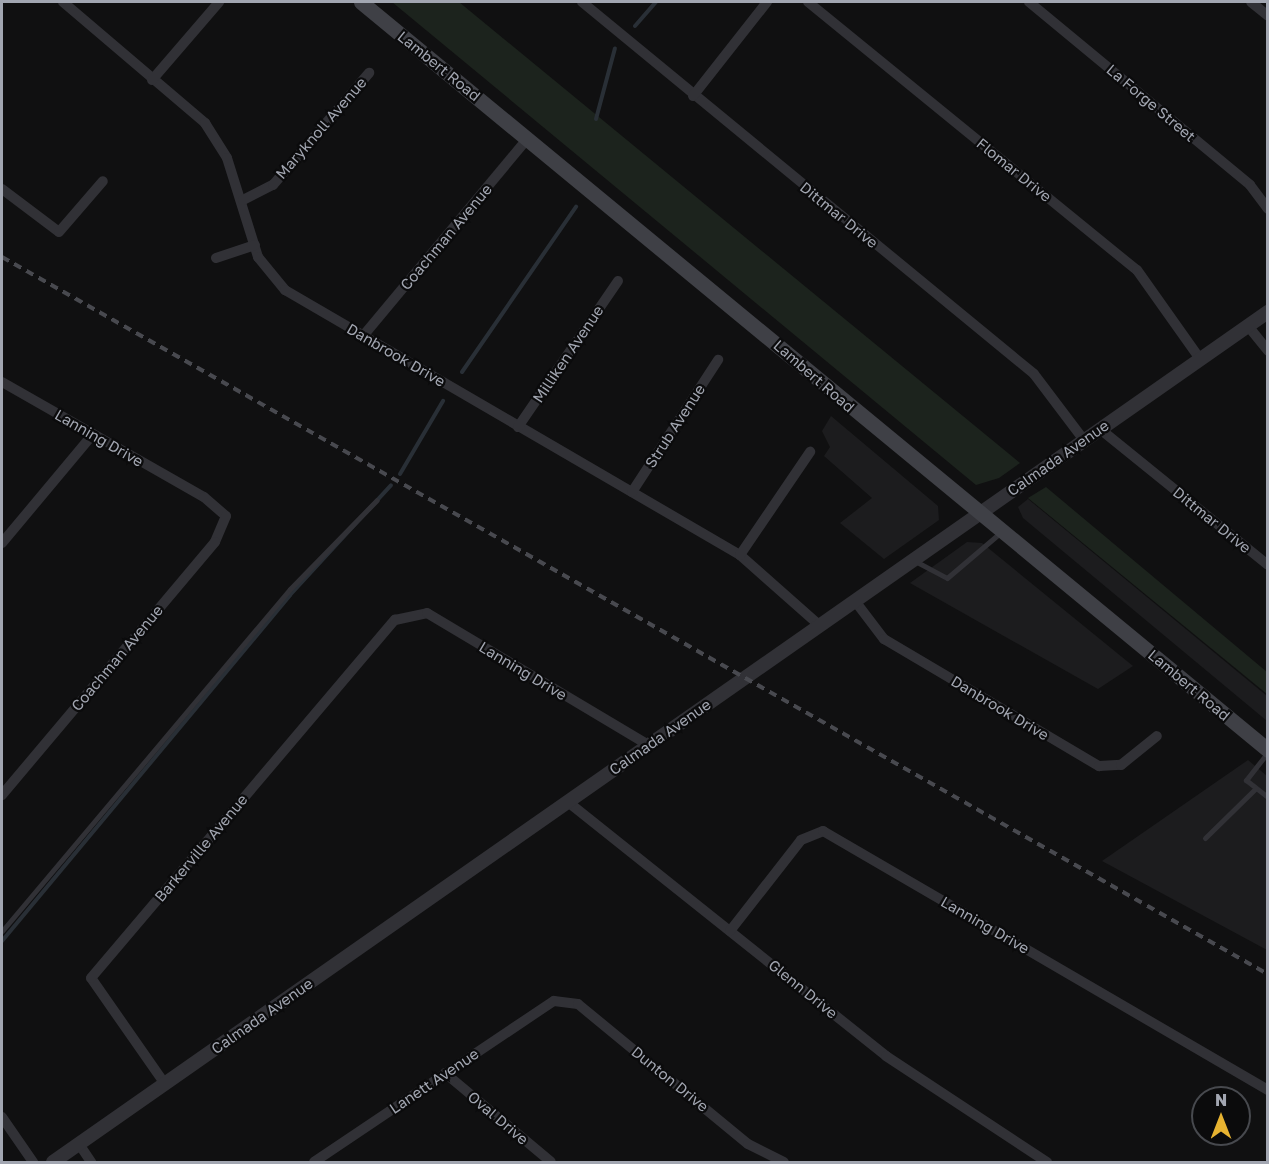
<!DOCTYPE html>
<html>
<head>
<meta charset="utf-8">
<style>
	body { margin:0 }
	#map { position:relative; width:1269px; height:1164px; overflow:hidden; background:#101011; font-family:"Golos Text",sans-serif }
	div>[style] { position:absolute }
	.built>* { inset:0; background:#1c1c1e }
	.green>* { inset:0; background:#1c231d }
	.stream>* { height:4px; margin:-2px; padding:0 2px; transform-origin:2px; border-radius:2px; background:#292f36 }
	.service>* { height:5px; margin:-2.5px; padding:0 2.5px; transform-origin:2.5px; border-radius:2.5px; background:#313136 }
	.minor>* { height:10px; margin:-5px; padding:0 5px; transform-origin:5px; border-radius:5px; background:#313136 }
	.tertiary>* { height:14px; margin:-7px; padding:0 7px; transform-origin:7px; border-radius:7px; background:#313136 }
	.secondary>* { height:15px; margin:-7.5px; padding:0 7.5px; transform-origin:7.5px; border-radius:7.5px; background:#3f4046 }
	.rail>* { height:4px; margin-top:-2px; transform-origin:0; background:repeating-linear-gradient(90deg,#48494f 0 8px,transparent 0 14px) }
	span { translate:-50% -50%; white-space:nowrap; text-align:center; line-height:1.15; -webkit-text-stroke:4.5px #0b0b0c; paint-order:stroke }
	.street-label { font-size:15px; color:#a2a6b1 }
	.frame { position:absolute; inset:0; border:3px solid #a2a6b1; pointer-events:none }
	.north { position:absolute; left:1191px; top:1086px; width:60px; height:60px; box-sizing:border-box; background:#0b0b0c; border:2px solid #47494e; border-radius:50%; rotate:0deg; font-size:16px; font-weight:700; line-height:24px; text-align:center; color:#a2a6b1 }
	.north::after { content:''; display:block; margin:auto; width:21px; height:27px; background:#e7b331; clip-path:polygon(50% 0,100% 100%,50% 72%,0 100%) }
</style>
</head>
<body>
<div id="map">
	<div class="built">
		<div style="clip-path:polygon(831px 416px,938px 506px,939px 520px,884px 559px,840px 523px,872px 498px,824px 456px,830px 447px,822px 431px)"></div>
		<div style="clip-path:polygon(1028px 499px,1267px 696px,1267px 721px,1023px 518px,1018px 507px)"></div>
		<div style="clip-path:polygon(967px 542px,982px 543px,1133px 666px,1098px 689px,910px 583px)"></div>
		<div style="clip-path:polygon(1248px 760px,1267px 776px,1267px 950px,1102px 861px)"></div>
	</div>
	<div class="green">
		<div style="clip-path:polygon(392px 2px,459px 2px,1020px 463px,999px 478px,976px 485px)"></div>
		<div style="clip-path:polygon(1046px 487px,1267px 672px,1267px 694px,1028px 498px)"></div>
	</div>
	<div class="stream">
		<div style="left:635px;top:26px;width:32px;rotate:-49deg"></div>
		<div style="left:596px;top:119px;width:73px;rotate:-75deg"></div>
		<div style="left:462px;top:372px;width:201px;rotate:-55.4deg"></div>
		<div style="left:400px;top:474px;width:85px;rotate:-59.5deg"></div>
		<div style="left:2px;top:941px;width:450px;rotate:-50.2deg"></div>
		<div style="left:290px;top:595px;width:149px;rotate:-47.4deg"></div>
	</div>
	<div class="service">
		<div style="left:915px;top:561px;width:36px;rotate:28deg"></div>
		<div style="left:947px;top:578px;width:71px;rotate:-40.4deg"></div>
		<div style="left:1268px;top:752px;width:36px;rotate:128deg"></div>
		<div style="left:1246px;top:780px;width:28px;rotate:38deg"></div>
		<div style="left:1205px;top:838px;width:71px;rotate:-44.4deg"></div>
		<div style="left:2px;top:931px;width:447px;rotate:-49.9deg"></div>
		<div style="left:290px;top:589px;width:124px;rotate:-45.7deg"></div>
	</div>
	<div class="minor">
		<div style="left:63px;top:2px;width:187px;rotate:40.4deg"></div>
		<div style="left:205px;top:123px;width:41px;rotate:57.8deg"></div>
		<div style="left:227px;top:158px;width:104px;rotate:72.6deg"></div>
		<div style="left:258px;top:257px;width:43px;rotate:50.7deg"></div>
		<div style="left:285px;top:290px;width:527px;rotate:30.22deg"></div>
		<div style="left:740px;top:555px;width:106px;rotate:41.5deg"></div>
		<div style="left:582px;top:2px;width:585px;rotate:39.45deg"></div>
		<div style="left:1034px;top:374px;width:83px;rotate:52.9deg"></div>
		<div style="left:808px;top:2px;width:424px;rotate:39.2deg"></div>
		<div style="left:1137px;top:270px;width:109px;rotate:54.7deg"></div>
		<div style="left:1029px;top:2px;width:287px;rotate:39.6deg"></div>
		<div style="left:1250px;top:185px;width:30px;rotate:53deg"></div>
		<div style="left:1251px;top:2px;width:22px;rotate:39deg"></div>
		<div style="left:152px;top:80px;width:103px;rotate:-49.3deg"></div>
		<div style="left:693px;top:96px;width:120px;rotate:-51.8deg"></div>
		<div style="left:2px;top:189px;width:71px;rotate:37deg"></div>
		<div style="left:59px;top:232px;width:67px;rotate:-49.2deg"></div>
		<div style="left:243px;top:200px;width:34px;rotate:-27deg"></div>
		<div style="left:273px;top:185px;width:148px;rotate:-49.4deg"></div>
		<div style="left:216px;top:258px;width:41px;rotate:-18.4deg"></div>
		<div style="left:1248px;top:326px;width:32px;rotate:51deg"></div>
		<div style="left:363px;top:336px;width:258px;rotate:-50.2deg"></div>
		<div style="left:2px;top:382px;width:232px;rotate:29.7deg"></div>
		<div style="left:204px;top:497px;width:29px;rotate:41deg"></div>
		<div style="left:226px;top:516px;width:28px;rotate:113deg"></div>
		<div style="left:215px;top:542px;width:331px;rotate:130.1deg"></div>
		<div style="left:518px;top:427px;width:177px;rotate:-55.6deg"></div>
		<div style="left:1100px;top:429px;width:216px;rotate:39deg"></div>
		<div style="left:632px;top:492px;width:158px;rotate:-56.9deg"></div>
		<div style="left:2px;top:543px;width:142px;rotate:-50.1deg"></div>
		<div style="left:740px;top:555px;width:125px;rotate:-55.8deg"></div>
		<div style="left:855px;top:601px;width:48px;rotate:52.7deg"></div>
		<div style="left:884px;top:639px;width:250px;rotate:30.6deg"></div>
		<div style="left:1099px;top:766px;width:22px;rotate:-3deg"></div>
		<div style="left:1121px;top:765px;width:46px;rotate:-38.9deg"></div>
		<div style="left:568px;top:802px;width:407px;rotate:38.6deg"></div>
		<div style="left:886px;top:1056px;width:193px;rotate:33.4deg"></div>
		<div style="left:730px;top:931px;width:115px;rotate:-52deg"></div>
		<div style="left:801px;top:840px;width:24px;rotate:-22deg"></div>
		<div style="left:823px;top:831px;width:515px;rotate:30.2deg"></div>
		<div style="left:445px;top:1073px;width:138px;rotate:40deg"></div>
		<div style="left:165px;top:1084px;width:129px;rotate:-124.9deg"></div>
		<div style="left:91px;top:978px;width:470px;rotate:-49.7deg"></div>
		<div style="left:395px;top:620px;width:33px;rotate:-12deg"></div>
		<div style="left:427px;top:613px;width:257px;rotate:30.8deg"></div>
		<div style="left:2px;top:1117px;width:55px;rotate:55.4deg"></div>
		<div style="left:79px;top:1144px;width:22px;rotate:56deg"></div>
		<div style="left:314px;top:1162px;width:289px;rotate:-33.9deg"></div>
		<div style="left:554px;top:1001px;width:24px;rotate:7deg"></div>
		<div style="left:578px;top:1004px;width:220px;rotate:39.5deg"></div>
		<div style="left:748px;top:1144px;width:40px;rotate:26.6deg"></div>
	</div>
	<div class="tertiary">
		<div style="left:53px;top:1162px;width:1483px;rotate:-34.98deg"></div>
	</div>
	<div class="secondary">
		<div style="left:361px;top:2px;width:1176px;rotate:39.51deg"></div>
	</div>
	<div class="rail">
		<div style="left:2px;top:257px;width:1455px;rotate:29.53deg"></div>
	</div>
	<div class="street-label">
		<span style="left:439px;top:66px;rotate:39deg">Lambert Road</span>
		<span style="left:1151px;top:103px;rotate:40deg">La Forge Street</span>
		<span style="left:321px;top:128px;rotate:-49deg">Maryknoll Avenue</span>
		<span style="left:1014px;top:170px;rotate:39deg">Flomar Drive</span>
		<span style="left:839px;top:215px;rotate:39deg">Dittmar Drive</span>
		<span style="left:446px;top:237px;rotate:-50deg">Coachman Avenue</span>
		<span style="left:568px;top:354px;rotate:-56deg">Milliken Avenue</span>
		<span style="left:396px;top:355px;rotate:30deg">Danbrook Drive</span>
		<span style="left:814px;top:376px;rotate:41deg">Lambert Road</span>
		<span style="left:675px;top:426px;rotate:-57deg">Strub Avenue</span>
		<span style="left:99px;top:438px;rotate:30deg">Lanning Drive</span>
		<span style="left:1058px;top:458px;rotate:-35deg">Calmada Avenue</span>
		<span style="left:1212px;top:520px;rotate:39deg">Dittmar Drive</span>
		<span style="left:117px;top:658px;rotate:-50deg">Coachman Avenue</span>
		<span style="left:523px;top:671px;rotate:31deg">Lanning Drive</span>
		<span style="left:1189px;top:685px;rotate:40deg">Lambert Road</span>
		<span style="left:1000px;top:708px;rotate:31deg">Danbrook Drive</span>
		<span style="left:660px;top:737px;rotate:-35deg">Calmada Avenue</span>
		<span style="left:201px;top:848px;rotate:-50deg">Barkerville Avenue</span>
		<span style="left:985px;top:925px;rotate:30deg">Lanning Drive</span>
		<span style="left:803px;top:989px;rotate:39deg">Glenn Drive</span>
		<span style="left:262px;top:1016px;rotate:-35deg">Calmada Avenue</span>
		<span style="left:670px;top:1079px;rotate:39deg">Dunton Drive</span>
		<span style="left:434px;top:1081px;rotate:-34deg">Lanett Avenue</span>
		<span style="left:498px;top:1118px;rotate:40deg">Oval Drive</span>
	</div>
	<div class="frame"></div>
	<div class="north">N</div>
</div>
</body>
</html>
